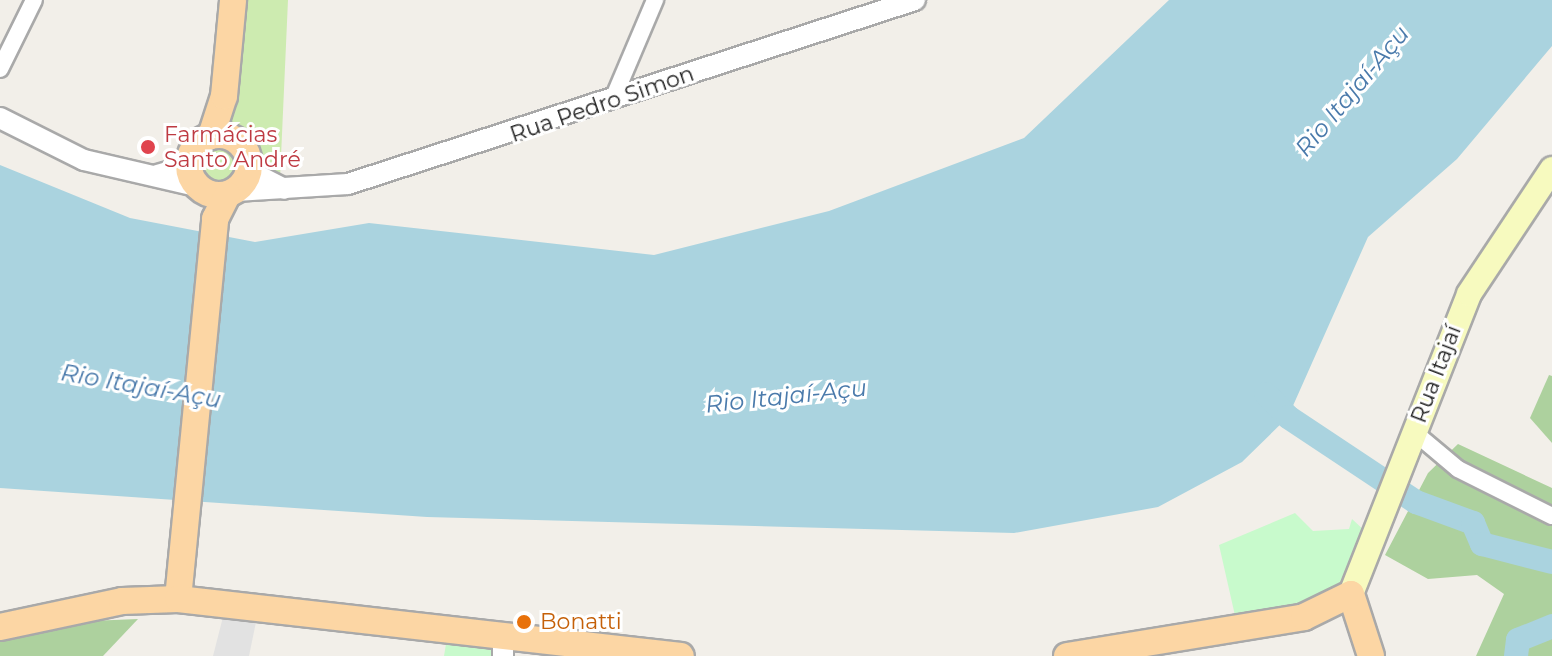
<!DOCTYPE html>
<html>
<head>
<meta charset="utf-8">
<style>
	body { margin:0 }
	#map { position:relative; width:1552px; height:656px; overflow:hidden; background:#f2efe9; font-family:Montserrat,sans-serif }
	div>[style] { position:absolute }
	.grass>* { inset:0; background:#cdebb0 }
	.round { border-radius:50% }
	.forest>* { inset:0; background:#add19e }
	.park>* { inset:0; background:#c8facc }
	.parking>* { inset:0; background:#e2e2e2 }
	.water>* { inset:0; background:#aad3df }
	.river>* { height:24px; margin:-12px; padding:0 12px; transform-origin:12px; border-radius:12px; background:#aad3df }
	.roads { filter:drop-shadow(2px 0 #a9a9a9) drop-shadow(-2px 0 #a9a9a9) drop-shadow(0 2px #a9a9a9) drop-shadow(0 -2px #a9a9a9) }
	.minor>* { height:16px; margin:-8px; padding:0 8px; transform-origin:8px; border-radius:8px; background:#fff }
	.tertiary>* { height:20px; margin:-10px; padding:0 10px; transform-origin:10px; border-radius:10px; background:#fff }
	.secondary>* { height:24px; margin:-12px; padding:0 12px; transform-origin:12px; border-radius:12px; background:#f7fabf }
	.primary>* { height:26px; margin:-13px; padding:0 13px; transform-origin:13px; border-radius:13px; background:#fcd6a4 }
	.primary>.ring { margin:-13px; padding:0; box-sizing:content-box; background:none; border:26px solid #fcd6a4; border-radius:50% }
	.dots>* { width:22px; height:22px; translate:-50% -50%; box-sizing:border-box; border:4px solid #fff; border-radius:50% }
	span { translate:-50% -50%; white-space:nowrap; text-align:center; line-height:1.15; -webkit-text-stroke:6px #fff; paint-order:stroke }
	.street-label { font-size:22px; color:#222 }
	.health-label { font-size:22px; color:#be3a42 }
	.left { translate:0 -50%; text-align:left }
	.food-label { font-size:22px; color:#c56008 }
	.water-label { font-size:24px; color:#4a7aab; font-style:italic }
</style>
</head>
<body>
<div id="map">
	<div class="grass">
		<div style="clip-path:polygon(239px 0,288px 0,280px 179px,255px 174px,246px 138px,231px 125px)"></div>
		<div class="round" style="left:200px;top:147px;width:38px;height:38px"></div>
	</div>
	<div class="forest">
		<div style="clip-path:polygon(1549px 375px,1552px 376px,1552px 443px,1530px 418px)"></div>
		<div style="clip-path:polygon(1458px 444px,1552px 488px,1552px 656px,1476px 656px,1504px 594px,1477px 575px,1428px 579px,1385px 555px,1428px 473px)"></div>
		<div style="clip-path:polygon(138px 619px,103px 656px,0 656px,0 633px,40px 623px)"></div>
	</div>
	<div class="park">
		<div style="clip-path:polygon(1295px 513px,1313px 531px,1349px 529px,1352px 519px,1366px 532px,1336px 597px,1236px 620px,1219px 545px)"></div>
		<div style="clip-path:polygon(446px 644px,498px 647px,497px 656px,444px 656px)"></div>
	</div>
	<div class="parking">
		<div style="clip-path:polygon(224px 613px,257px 617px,249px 656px,213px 656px)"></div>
	</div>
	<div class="water">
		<div style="clip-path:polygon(1169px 0,1552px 0,1552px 46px,1457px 159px,1368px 237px,1288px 417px,1242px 462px,1158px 507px,1014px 533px,427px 517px,0 488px,0 165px,130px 218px,255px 242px,369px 223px,654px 255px,829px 211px,1024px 138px)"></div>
	</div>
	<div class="river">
		<div style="left:1266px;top:394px;width:32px;rotate:46deg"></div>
		<div style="left:1288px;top:417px;width:154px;rotate:33.6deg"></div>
		<div style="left:1416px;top:502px;width:61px;rotate:20.2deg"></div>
		<div style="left:1473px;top:523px;width:23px;rotate:67deg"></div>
		<div style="left:1482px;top:544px;width:72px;rotate:14.4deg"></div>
		<div style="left:1516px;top:656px;width:16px;rotate:-83deg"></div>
		<div style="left:1518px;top:640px;width:37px;rotate:-22deg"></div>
	</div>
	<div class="roads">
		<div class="minor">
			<div style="left:0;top:69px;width:77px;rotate:-63.8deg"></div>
			<div style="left:613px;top:99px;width:108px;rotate:-67deg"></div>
			<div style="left:1414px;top:432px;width:57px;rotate:40.1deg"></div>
			<div style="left:1458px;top:469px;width:105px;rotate:26.6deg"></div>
		</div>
		<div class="tertiary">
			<div style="left:0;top:118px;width:94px;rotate:26.6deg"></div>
			<div style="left:84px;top:160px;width:115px;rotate:13.1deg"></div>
			<div style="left:249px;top:171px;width:39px;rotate:27deg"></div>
			<div style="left:157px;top:175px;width:32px;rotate:-16deg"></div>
			<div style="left:236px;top:191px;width:112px;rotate:-3.6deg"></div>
			<div style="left:348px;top:184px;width:596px;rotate:-17.98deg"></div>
			<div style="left:503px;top:639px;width:17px;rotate:90deg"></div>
		</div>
		<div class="secondary">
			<div style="left:1351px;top:594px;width:322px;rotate:-68.5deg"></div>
			<div style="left:1469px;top:294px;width:150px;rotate:-56.4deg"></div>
		</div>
		<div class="primary">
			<div class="ring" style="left:189px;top:135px;width:34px;height:34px"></div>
			<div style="left:211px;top:136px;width:42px;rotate:-72deg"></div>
			<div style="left:224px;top:96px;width:96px;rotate:-84.6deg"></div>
			<div style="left:1351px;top:594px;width:65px;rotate:72.1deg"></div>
			<div style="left:178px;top:599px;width:382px;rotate:-84.4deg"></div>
			<div style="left:215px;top:219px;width:27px;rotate:-63deg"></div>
			<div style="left:0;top:627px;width:125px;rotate:-12deg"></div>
			<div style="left:122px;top:601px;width:56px;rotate:-2deg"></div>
			<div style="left:178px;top:599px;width:506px;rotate:6.47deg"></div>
			<div style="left:1067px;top:656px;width:240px;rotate:-9.3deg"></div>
			<div style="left:1304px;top:617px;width:52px;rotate:-26.1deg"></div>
		</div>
	</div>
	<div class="dots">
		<div style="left:148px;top:147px;background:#e0444e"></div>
		<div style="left:524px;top:622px;background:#e8710a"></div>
	</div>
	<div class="street-label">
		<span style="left:602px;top:104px;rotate:-19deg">Rua Pedro Simon</span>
		<span style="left:1436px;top:374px;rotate:-69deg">Rua Itajaí</span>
	</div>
	<div class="health-label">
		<span class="left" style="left:164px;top:147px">Farmácias<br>Santo André</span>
	</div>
	<div class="food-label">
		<span class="left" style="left:540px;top:622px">Bonatti</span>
	</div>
	<div class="water-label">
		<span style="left:1352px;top:91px;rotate:-50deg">Rio Itajaí-Açu</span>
		<span style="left:141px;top:386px;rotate:10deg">Rio Itajaí-Açu</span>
		<span style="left:786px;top:396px;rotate:-6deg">Rio Itajaí-Açu</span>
	</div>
</div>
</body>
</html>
